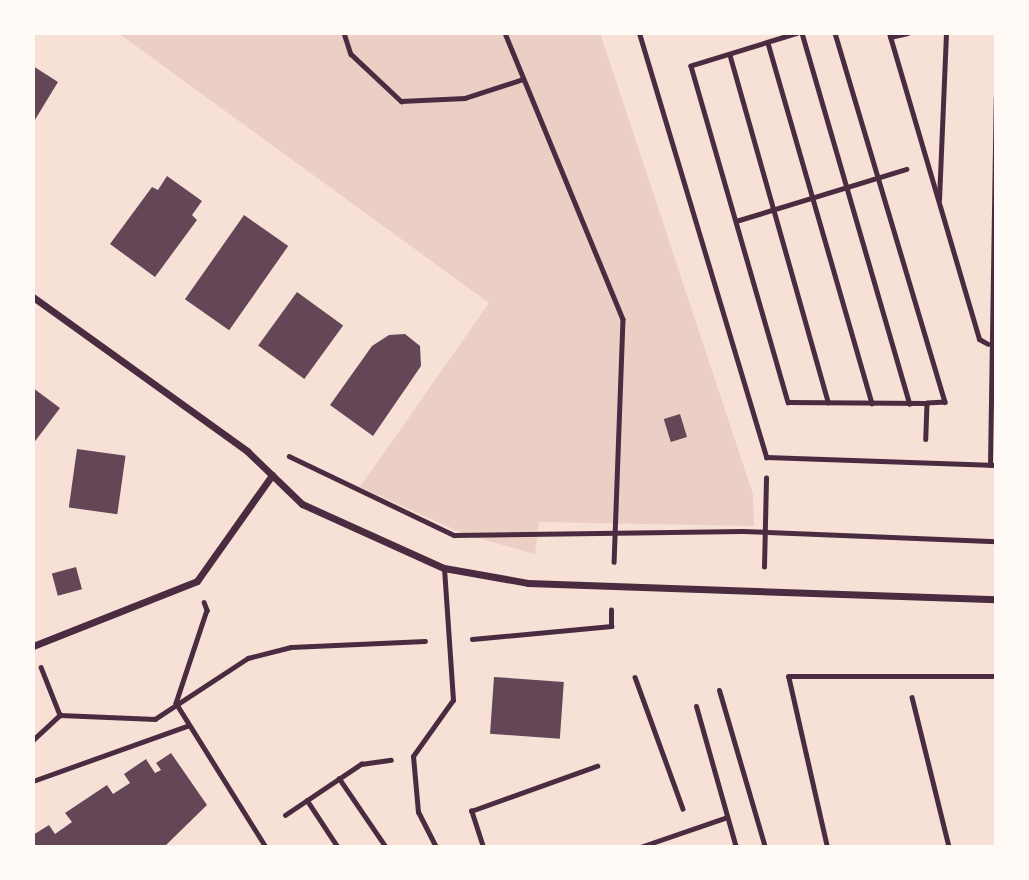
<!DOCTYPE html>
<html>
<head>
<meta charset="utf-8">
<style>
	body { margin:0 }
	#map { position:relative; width:1029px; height:880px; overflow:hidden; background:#f7e1d7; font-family:Mulish,sans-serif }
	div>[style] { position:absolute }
	.green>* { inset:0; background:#ebcfc5 }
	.building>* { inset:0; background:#644757; transform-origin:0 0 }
	.path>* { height:4.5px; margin:-2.25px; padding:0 2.25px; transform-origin:2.25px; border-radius:2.25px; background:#4a2c40 }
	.service>* { height:5px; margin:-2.5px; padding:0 2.5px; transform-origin:2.5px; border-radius:2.5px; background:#4a2c40 }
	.minor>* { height:7px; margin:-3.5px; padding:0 3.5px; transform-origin:3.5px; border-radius:3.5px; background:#4a2c40 }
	span { translate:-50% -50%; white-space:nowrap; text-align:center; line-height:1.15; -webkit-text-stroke:7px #fffaf5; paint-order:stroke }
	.frame { position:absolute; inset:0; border:35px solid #fffaf5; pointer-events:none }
</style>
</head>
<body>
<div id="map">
	<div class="green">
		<div style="clip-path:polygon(118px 33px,600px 33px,753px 494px,754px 526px,539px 522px,535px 554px,464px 534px,360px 487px,489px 303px)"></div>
	</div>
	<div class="building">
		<div style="clip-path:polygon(33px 66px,58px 82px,33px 123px)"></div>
		<div style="clip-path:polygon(167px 176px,202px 201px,192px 215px,197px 220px,155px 277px,110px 244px,152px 187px,158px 190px)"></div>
		<div style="left:244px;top:215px;width:54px;height:103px;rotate:35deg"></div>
		<div style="left:297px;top:292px;width:57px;height:66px;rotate:36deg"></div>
		<div style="clip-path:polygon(405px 334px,420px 346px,421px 366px,373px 436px,330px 405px,372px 346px,389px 335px)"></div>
		<div style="clip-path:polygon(33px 388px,60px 408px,33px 444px)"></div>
		<div style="left:680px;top:414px;width:24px;height:17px;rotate:73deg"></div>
		<div style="left:77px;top:449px;width:49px;height:59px;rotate:8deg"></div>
		<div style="left:76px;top:567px;width:23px;height:25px;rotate:75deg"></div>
		<div style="left:494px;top:677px;width:70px;height:57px;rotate:4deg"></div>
		<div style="clip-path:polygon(171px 753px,207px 805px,164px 847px,33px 847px,33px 835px,49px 825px,55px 834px,72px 822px,65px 813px,107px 785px,113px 794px,130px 783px,124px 774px,146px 759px,155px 773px,161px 770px,156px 763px)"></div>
	</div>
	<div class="path">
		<div style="left:344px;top:33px;width:22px;rotate:72deg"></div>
		<div style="left:351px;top:54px;width:69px;rotate:43.2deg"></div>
		<div style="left:401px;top:101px;width:64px;rotate:-2.7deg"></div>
		<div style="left:465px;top:98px;width:61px;rotate:-18.1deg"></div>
		<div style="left:505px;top:33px;width:309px;rotate:67.6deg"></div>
		<div style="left:623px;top:319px;width:243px;rotate:92.1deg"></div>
		<div style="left:798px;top:33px;width:112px;rotate:162.9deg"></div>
		<div style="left:691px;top:66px;width:350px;rotate:73.9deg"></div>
		<div style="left:788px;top:402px;width:139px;rotate:0.4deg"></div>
		<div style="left:927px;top:403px;width:36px;rotate:92deg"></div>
		<div style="left:802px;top:33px;width:386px;rotate:73.8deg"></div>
		<div style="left:835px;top:33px;width:385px;rotate:73.4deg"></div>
		<div style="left:945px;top:402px;width:18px;rotate:177deg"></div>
		<div style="left:768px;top:43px;width:375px;rotate:73.9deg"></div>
		<div style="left:730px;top:55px;width:361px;rotate:74.2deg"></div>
		<div style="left:736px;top:221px;width:178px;rotate:-17deg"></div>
		<div style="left:289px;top:456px;width:183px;rotate:25.6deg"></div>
		<div style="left:454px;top:535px;width:289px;rotate:-0.8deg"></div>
		<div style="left:743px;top:531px;width:253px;rotate:2.3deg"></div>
		<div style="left:764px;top:567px;width:89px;rotate:-88.7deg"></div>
		<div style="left:204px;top:602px;width:9px;rotate:69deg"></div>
		<div style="left:207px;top:610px;width:98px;rotate:108.4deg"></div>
		<div style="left:176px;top:703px;width:170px;rotate:58deg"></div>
		<div style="left:472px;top:639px;width:140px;rotate:-5.3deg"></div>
		<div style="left:611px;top:626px;width:16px;rotate:-90deg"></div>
		<div style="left:41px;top:667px;width:52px;rotate:68.4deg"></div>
		<div style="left:635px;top:677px;width:140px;rotate:70deg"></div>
		<div style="left:912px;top:697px;width:154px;rotate:76.1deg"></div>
		<div style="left:33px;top:740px;width:37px;rotate:-43deg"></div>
		<div style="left:60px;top:715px;width:95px;rotate:2.4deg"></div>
		<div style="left:155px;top:719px;width:111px;rotate:-33.3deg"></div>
		<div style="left:248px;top:658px;width:44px;rotate:-14.3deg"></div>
		<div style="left:291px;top:647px;width:134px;rotate:-2.6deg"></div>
		<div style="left:339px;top:778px;width:83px;rotate:55.7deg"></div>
		<div style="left:33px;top:781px;width:164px;rotate:-19.7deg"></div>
		<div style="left:307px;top:800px;width:56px;rotate:56.6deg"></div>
		<div style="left:285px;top:815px;width:92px;rotate:-33.9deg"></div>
		<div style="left:361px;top:764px;width:30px;rotate:-8deg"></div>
		<div style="left:483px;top:847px;width:38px;rotate:-108deg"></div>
		<div style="left:471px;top:811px;width:134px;rotate:-19.7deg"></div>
	</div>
	<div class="service">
		<div style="left:639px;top:33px;width:443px;rotate:73.3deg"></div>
		<div style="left:766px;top:457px;width:230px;rotate:2deg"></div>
		<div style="left:889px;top:33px;width:319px;rotate:73.6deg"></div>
		<div style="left:979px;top:339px;width:10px;rotate:29deg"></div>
		<div style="left:890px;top:37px;width:18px;rotate:-13deg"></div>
		<div style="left:939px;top:200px;width:167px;rotate:-87.6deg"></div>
		<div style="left:990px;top:465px;width:368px;rotate:-89.1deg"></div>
		<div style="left:719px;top:690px;width:164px;rotate:73.7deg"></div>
		<div style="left:696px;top:706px;width:147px;rotate:74.2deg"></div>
		<div style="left:436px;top:847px;width:39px;rotate:-117deg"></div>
		<div style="left:418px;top:812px;width:56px;rotate:-95.1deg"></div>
		<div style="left:413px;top:756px;width:69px;rotate:-54.5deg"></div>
		<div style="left:453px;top:700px;width:132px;rotate:-93.9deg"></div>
		<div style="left:640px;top:847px;width:92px;rotate:-19deg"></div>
		<div style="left:827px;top:847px;width:175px;rotate:-102.8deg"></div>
		<div style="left:788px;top:676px;width:208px"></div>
	</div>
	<div class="minor">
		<div style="left:33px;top:297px;width:264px;rotate:35.7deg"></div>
		<div style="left:247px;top:451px;width:76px;rotate:43.9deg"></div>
		<div style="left:302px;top:504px;width:156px;rotate:24.3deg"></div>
		<div style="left:444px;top:568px;width:85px;rotate:10.1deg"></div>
		<div style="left:528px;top:583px;width:468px;rotate:2deg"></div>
		<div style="left:33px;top:646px;width:176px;rotate:-21.6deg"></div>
		<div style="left:197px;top:581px;width:130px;rotate:-54.7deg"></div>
	</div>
	<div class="frame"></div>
</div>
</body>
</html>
